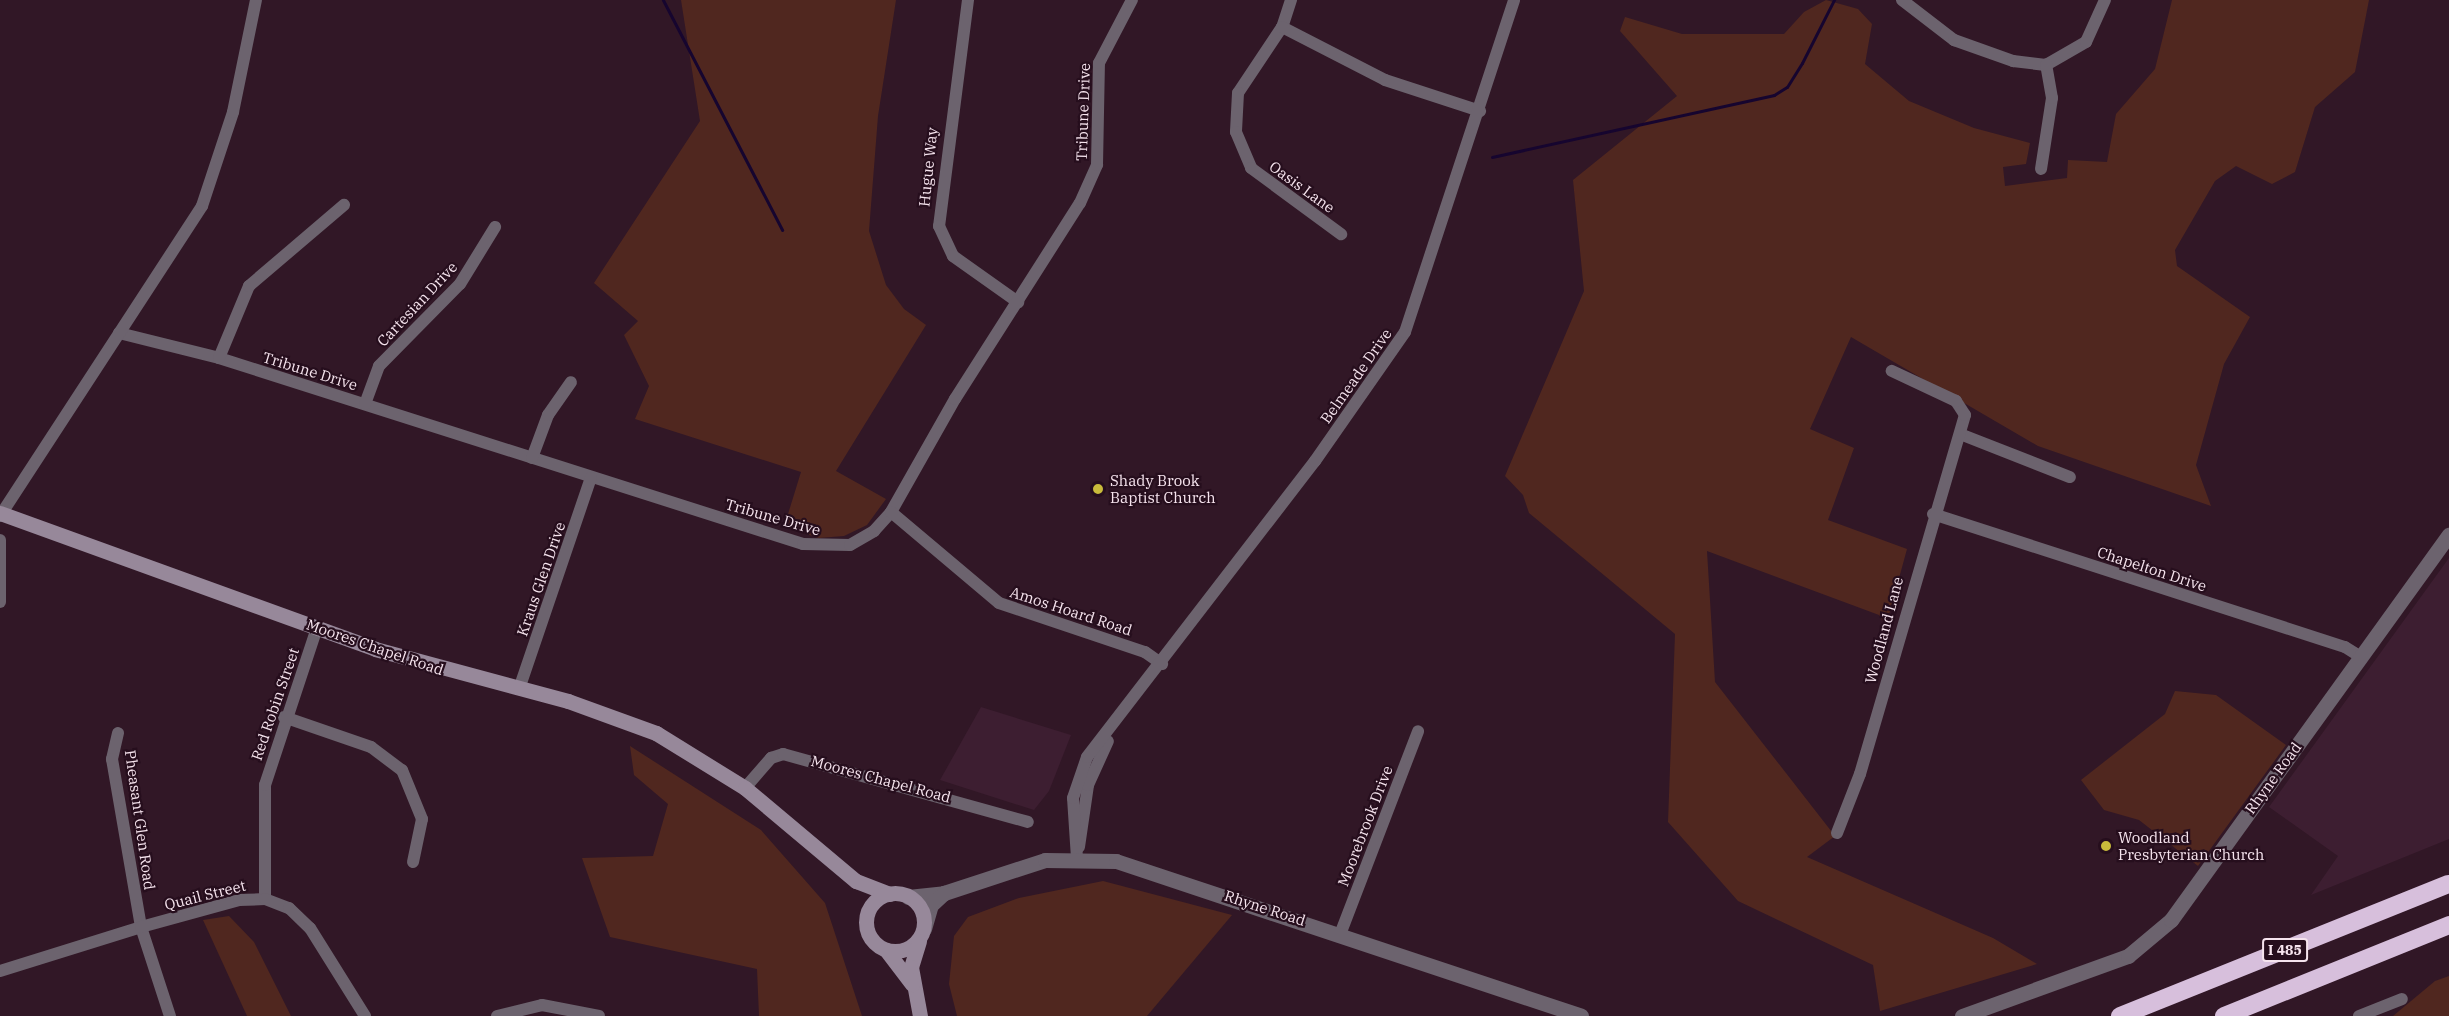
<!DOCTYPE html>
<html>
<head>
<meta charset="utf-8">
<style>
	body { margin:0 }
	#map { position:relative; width:2449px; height:1016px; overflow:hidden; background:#311726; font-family:"IBM Plex Serif",serif }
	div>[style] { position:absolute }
	.built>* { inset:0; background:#3d1e31 }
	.green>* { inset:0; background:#50271f }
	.stream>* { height:3px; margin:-1.5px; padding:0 1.5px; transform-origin:1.5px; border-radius:1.5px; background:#16052f }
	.minor>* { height:12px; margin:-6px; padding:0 6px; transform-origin:6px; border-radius:6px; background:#6c636e }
	.tertiary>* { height:15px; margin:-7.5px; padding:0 7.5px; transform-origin:7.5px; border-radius:7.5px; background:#6c636e }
	.secondary>* { height:15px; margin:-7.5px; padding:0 7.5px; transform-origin:7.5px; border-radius:7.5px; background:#97889a }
	.secondary>.ring { margin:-7.5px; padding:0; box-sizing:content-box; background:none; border:15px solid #97889a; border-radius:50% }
	.motorway>* { height:18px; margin:-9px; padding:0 9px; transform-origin:9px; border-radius:9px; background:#d7bfdc }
	.dots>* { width:16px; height:16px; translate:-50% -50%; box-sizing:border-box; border:3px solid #260e1d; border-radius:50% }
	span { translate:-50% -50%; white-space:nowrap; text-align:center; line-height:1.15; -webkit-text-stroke:4.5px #260e1d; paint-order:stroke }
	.shield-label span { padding:2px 4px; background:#260e1d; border:2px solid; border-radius:4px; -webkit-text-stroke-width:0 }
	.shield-label { font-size:14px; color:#f6e4ee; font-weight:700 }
	.street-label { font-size:15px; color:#f6e4ee }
	.poi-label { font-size:15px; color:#f6e4ee }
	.left { translate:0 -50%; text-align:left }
</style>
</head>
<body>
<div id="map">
	<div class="built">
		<div style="clip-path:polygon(2449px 558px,2449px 839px,2311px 895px,2338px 856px,2269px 807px)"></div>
		<div style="clip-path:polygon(981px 707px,1071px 735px,1049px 791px,1034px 810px,940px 780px)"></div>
	</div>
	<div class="green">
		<div style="clip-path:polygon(681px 0,896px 0,878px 116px,869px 231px,886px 285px,904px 309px,926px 325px,836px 471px,886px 499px,867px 525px,844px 536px,819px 538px,784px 527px,801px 472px,635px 419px,649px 386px,624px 335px,638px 321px,594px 283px,700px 121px)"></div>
		<div style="clip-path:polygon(1826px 0,1858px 9px,1872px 24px,1865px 64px,1909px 101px,1974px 128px,2030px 143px,2026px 164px,2003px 167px,2005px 186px,2067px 178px,2068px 160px,2107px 162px,2116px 114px,2155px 69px,2172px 0,2369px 0,2355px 72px,2315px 107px,2295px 172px,2272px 184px,2236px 166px,2215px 181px,2175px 250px,2177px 266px,2250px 317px,2224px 364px,2196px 465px,2211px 506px,2038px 446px,1851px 337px,1810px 429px,1854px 448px,1828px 520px,1907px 549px,1886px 626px,1879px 615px,1707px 551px,1715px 682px,1835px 836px,1807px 857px,1993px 938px,2037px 964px,1880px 1011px,1873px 965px,1738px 901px,1668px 822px,1675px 634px,1529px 513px,1523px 495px,1505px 476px,1584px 291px,1573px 180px,1677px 96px,1620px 31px,1625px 17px,1682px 34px,1784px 34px,1804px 12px)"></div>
		<div style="clip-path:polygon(2175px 691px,2216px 695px,2286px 745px,2198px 866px,2139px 820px,2104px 810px,2081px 780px,2165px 714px)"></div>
		<div style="clip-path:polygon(630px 746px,761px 830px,825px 903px,862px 1016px,759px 1016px,757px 969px,610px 937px,582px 858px,653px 856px,668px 804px,634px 775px)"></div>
		<div style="clip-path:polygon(1103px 881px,1232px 915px,1147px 1016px,957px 1016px,949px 984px,954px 936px,968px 917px,1019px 898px)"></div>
		<div style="clip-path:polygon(229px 916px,254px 942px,291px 1016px,247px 1016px,203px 920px)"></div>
		<div style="clip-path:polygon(2449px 976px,2449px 1016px,2393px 1016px,2435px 981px)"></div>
	</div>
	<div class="stream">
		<div style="left:663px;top:0;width:259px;rotate:62.6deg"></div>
		<div style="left:1492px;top:157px;width:289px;rotate:-12.4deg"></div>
		<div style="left:1774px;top:95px;width:15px;rotate:-32deg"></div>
		<div style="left:1787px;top:87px;width:28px;rotate:-58deg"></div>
		<div style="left:1802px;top:63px;width:71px;rotate:-63.1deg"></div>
	</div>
	<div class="minor">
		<div style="left:968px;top:0;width:228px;rotate:97.3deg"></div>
		<div style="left:939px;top:226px;width:33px;rotate:65deg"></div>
		<div style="left:953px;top:256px;width:80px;rotate:35.3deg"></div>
		<div style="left:1291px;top:0;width:28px;rotate:108deg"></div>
		<div style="left:1282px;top:27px;width:79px;rotate:123.7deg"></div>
		<div style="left:1238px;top:93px;width:39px;rotate:93deg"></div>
		<div style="left:1236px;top:132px;width:39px;rotate:67deg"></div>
		<div style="left:1251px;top:168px;width:112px;rotate:36.3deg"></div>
		<div style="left:1902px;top:0;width:66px;rotate:37.6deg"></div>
		<div style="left:1954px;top:40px;width:63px;rotate:19.6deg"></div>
		<div style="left:2013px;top:61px;width:33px;rotate:7deg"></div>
		<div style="left:2046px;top:65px;width:46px;rotate:-29.9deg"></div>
		<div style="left:2086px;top:42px;width:46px;rotate:-65.7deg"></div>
		<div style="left:1282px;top:27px;width:116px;rotate:27.2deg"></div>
		<div style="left:1385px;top:80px;width:100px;rotate:18.1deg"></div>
		<div style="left:2041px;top:169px;width:72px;rotate:-81.2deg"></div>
		<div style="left:2052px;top:98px;width:34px;rotate:-100deg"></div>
		<div style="left:119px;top:333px;width:103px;rotate:14deg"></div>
		<div style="left:219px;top:358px;width:613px;rotate:17.67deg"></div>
		<div style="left:803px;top:544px;width:47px;rotate:1.2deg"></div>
		<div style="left:850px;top:545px;width:28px;rotate:-30deg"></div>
		<div style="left:874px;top:531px;width:25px;rotate:-48deg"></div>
		<div style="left:891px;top:512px;width:130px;rotate:-60.5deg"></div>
		<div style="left:955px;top:399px;width:232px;rotate:-57.5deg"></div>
		<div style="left:1080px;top:203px;width:42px;rotate:-65.9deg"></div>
		<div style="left:1097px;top:165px;width:102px;rotate:-88.9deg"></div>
		<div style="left:1099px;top:63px;width:71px;rotate:-62.4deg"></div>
		<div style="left:219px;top:358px;width:78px;rotate:-67.4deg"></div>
		<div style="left:249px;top:286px;width:125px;rotate:-40.5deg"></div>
		<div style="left:365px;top:404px;width:40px;rotate:-69.8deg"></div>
		<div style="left:379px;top:366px;width:115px;rotate:-45.4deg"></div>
		<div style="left:460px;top:284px;width:67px;rotate:-58.4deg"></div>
		<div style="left:1960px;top:434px;width:118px;rotate:21.4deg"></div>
		<div style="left:532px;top:458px;width:46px;rotate:-69.6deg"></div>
		<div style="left:548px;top:415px;width:40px;rotate:-55.1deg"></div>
		<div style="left:891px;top:512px;width:141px;rotate:40.1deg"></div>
		<div style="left:999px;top:603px;width:154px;rotate:18.6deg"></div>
		<div style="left:1145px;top:652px;width:21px;rotate:35deg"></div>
		<div style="left:1933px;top:514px;width:433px;rotate:17.9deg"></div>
		<div style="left:2345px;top:647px;width:19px;rotate:32deg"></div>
		<div style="left:0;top:516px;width:370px;rotate:-56.9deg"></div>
		<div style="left:202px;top:206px;width:99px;rotate:-71.7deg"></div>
		<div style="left:233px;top:112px;width:114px;rotate:-78.4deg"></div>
		<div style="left:0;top:540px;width:62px;rotate:90deg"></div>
		<div style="left:519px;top:689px;width:223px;rotate:-71.2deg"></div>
		<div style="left:284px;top:717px;width:92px;rotate:19deg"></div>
		<div style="left:371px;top:747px;width:39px;rotate:37deg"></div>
		<div style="left:402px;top:770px;width:53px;rotate:67.8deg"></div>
		<div style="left:422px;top:819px;width:44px;rotate:101.8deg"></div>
		<div style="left:118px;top:733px;width:27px;rotate:103deg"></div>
		<div style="left:112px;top:759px;width:170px;rotate:80.2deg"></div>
		<div style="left:141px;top:927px;width:94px;rotate:72deg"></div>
		<div style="left:745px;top:788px;width:40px;rotate:-49deg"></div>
		<div style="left:771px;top:758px;width:13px;rotate:-18deg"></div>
		<div style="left:783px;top:754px;width:254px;rotate:15.5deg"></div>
		<div style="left:1837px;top:833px;width:63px;rotate:-68.7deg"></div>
		<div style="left:1860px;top:774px;width:374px;rotate:-73.7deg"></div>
		<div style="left:1965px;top:415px;width:17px;rotate:-123deg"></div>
		<div style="left:1956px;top:401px;width:71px;rotate:-154.9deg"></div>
		<div style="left:1079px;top:847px;width:63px;rotate:-81.7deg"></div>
		<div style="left:1088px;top:785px;width:48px;rotate:-65.6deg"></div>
		<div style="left:1077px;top:858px;width:60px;rotate:-93.8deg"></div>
		<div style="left:1073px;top:798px;width:43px;rotate:-71.1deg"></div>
		<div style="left:1087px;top:757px;width:374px;rotate:-52.4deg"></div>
		<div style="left:1315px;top:461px;width:157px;rotate:-55.1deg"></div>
		<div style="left:1405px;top:332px;width:349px;rotate:-71.8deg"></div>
		<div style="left:265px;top:899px;width:114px;rotate:-90deg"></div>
		<div style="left:265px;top:785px;width:165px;rotate:-71.7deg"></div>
		<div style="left:1341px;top:932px;width:215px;rotate:-69deg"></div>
		<div style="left:0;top:971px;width:148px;rotate:-17.3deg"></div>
		<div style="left:141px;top:927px;width:102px;rotate:-15.4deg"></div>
		<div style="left:239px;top:900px;width:26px;rotate:-2deg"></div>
		<div style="left:265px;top:899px;width:26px;rotate:21deg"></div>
		<div style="left:289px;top:908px;width:29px;rotate:44deg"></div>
		<div style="left:310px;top:928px;width:104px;rotate:58deg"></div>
		<div style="left:497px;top:1016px;width:46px;rotate:-13.7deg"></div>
		<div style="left:542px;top:1005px;width:58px;rotate:10.9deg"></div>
		<div style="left:2359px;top:1016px;width:46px;rotate:-21.6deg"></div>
	</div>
	<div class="tertiary">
		<div style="left:908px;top:897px;width:36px;rotate:-6deg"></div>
		<div style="left:944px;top:893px;width:106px;rotate:-18.1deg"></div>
		<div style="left:1045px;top:860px;width:71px;rotate:0.8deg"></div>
		<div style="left:1116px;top:861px;width:490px;rotate:18.4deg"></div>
		<div style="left:924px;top:929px;width:25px;rotate:-74deg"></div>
		<div style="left:931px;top:905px;width:18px;rotate:-43deg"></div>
		<div style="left:1962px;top:1016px;width:177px;rotate:-19.9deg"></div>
		<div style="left:2128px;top:956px;width:56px;rotate:-39.9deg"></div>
		<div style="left:2171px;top:920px;width:475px;rotate:-54.2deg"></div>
	</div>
	<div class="secondary">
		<div style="left:0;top:513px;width:399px;rotate:19.9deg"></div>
		<div style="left:375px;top:649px;width:200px;rotate:15.1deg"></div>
		<div style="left:568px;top:701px;width:94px;rotate:20deg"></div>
		<div style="left:656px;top:733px;width:105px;rotate:31.7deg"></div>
		<div style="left:745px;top:788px;width:145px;rotate:40deg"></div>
		<div style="left:856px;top:881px;width:36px;rotate:21deg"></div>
		<div class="ring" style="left:866px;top:893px;width:43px;height:43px"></div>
		<div style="left:919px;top:941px;width:27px;rotate:107deg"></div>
		<div style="left:911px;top:967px;width:50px;rotate:79.6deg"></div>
		<div style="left:886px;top:950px;width:43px;rotate:52.6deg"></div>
	</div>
	<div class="motorway">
		<div style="left:2120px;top:1016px;width:354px;rotate:-21.9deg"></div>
		<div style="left:2224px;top:1016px;width:243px;rotate:-22deg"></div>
	</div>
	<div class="dots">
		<div style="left:1098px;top:489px;background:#c9bb3b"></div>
		<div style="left:2106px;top:846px;background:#c9bb3b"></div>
	</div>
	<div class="shield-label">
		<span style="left:2285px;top:950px">I 485</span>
	</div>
	<div class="street-label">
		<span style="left:1083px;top:112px;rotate:-88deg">Tribune Drive</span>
		<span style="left:928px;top:167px;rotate:-84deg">Hugue Way</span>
		<span style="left:1302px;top:187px;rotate:36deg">Oasis Lane</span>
		<span style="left:417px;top:304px;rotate:-47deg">Cartesian Drive</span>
		<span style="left:310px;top:371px;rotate:17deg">Tribune Drive</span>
		<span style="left:1356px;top:376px;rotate:-55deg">Belmeade Drive</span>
		<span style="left:773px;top:517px;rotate:16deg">Tribune Drive</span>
		<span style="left:2152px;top:569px;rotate:18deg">Chapelton Drive</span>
		<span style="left:541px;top:579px;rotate:-71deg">Kraus Glen Drive</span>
		<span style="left:1071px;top:611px;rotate:18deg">Amos Hoard Road</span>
		<span style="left:1884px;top:630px;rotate:-75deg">Woodland Lane</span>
		<span style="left:375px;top:647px;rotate:19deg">Moores Chapel Road</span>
		<span style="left:275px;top:704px;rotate:-71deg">Red Robin Street</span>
		<span style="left:2273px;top:778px;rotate:-54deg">Rhyne Road</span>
		<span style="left:881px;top:779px;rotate:15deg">Moores Chapel Road</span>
		<span style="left:140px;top:820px;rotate:82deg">Pheasant Glen Road</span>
		<span style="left:1365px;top:826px;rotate:-69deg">Moorebrook Drive</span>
		<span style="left:205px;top:895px;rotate:-14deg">Quail Street</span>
		<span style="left:1265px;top:908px;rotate:18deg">Rhyne Road</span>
	</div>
	<div class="poi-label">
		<span class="left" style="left:1110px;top:489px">Shady Brook<br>Baptist Church</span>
		<span class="left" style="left:2118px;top:846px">Woodland<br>Presbyterian Church</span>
	</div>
</div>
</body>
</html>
